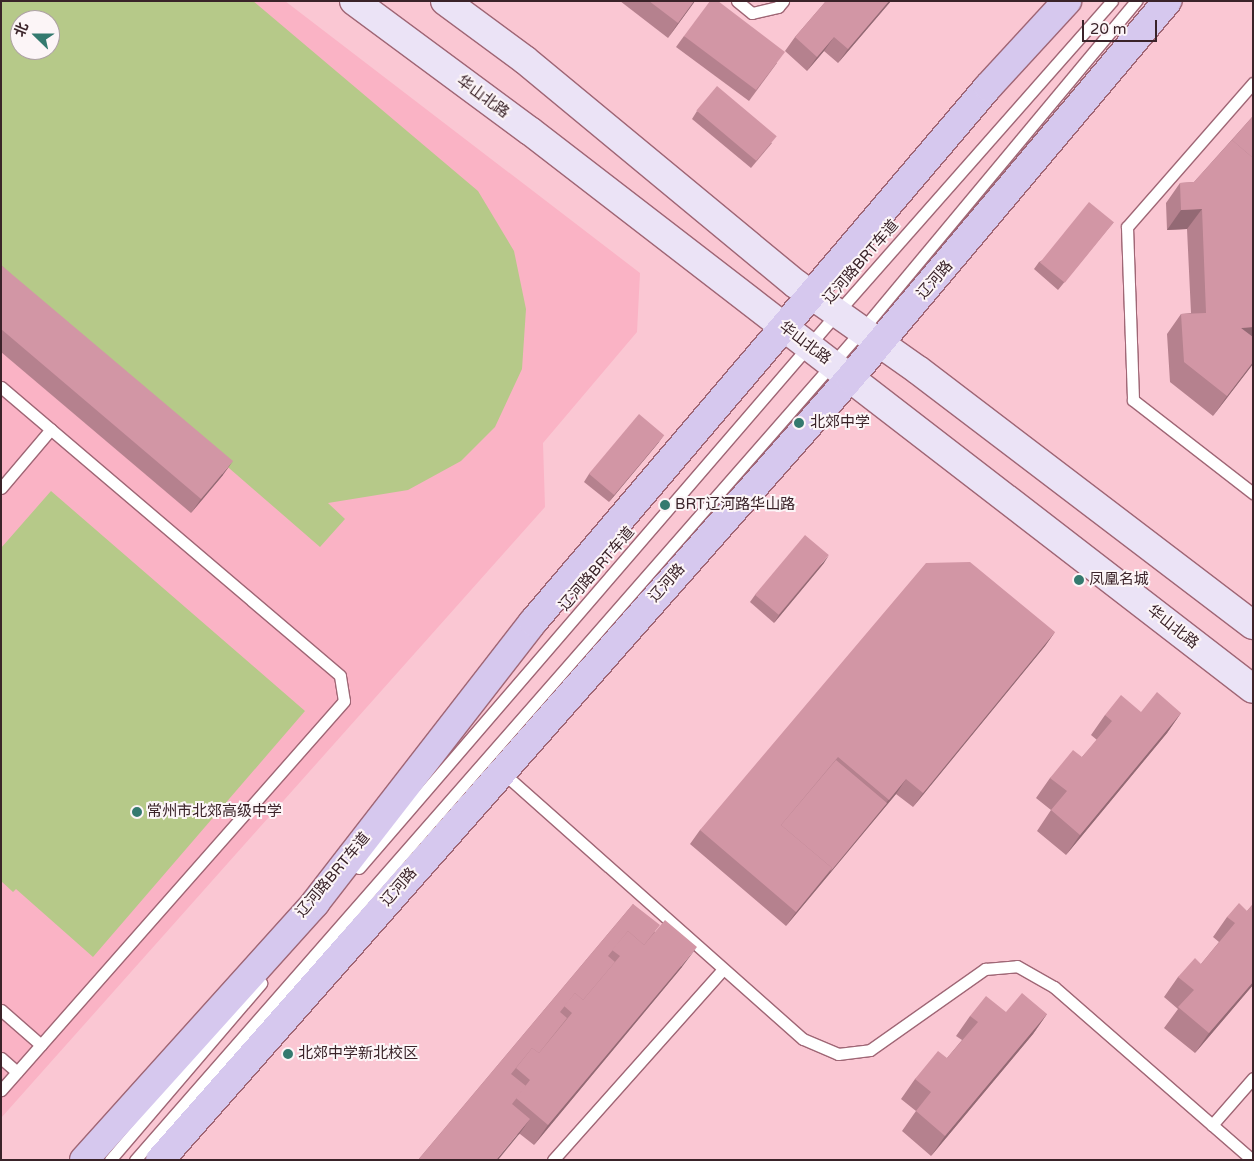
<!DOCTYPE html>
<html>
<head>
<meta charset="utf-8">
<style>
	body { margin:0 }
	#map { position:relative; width:1254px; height:1161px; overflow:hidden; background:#fac7d3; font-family:"Varela Round","Noto Sans SC",sans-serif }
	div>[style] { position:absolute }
	.built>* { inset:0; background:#fab3c5 }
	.green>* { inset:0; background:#b6c989 }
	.roads { filter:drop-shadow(1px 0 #9f6675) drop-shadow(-1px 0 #9f6675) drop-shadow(0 1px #9f6675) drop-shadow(0 -1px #9f6675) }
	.service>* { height:11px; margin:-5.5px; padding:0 5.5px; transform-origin:5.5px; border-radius:5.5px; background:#fff }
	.secondary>* { height:28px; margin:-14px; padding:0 14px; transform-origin:14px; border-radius:14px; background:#ebe3f6 }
	.primary>* { height:28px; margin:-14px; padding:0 14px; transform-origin:14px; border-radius:14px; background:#d6c8ee }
	.wall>* { inset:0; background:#b5818e }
	.shaded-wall>* { inset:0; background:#936974 }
	.building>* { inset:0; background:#d296a5; transform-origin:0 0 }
	.dots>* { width:14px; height:14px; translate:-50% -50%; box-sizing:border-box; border:2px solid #fcf5f7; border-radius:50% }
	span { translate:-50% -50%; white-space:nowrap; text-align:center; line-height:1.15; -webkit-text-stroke:4px #fcf5f7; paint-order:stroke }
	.street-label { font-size:15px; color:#3a2329 }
	.poi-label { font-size:15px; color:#3a2329 }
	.left { translate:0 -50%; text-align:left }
	.frame { position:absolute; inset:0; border:2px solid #3a2329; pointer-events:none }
	.north { position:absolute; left:10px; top:10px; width:50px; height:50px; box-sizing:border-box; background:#fcf5f7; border:1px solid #aea1a5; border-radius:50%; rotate:292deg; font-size:14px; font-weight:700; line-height:20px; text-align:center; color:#3a2329 }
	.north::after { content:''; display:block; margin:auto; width:18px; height:22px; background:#347a6f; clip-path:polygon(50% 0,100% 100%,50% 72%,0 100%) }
	.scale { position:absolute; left:1082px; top:20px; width:75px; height:22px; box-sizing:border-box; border:2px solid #3a2329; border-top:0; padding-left:6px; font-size:15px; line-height:18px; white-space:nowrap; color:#3a2329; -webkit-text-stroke:4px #fcf5f7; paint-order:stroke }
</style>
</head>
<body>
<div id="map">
	<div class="built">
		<div style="clip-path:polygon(evenodd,1px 1px,285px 1px,640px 273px,637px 332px,543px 443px,545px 507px,1px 1118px,1px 1px,20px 20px,50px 20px,50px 50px,20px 50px,20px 20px)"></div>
	</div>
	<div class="green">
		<div style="clip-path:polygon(evenodd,1px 1px,253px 1px,478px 191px,514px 251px,526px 309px,522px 369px,495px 427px,461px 461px,408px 490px,328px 503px,345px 519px,320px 547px,1px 270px,1px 1px,20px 20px,50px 20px,50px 50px,20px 50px,20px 20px)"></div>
		<div style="clip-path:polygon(51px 491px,305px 711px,93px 957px,16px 889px,13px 892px,1px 881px,1px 548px)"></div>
	</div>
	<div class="roads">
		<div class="service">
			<div style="left:737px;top:1px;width:19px;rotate:39deg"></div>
			<div style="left:752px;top:13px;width:27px;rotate:-13deg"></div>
			<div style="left:778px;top:7px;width:8px;rotate:-50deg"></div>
			<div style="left:1253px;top:83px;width:191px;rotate:131.2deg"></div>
			<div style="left:1127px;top:227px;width:173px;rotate:88deg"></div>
			<div style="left:1133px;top:400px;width:152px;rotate:37.8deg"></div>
			<div style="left:1px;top:387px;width:445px;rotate:40.4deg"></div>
			<div style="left:340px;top:676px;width:25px;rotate:81deg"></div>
			<div style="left:344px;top:701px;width:519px;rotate:131.4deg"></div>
			<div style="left:1px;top:488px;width:77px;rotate:-49.7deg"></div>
			<div style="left:502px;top:772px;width:402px;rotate:41.6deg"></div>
			<div style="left:803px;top:1039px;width:38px;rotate:23deg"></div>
			<div style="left:838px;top:1054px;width:32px;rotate:-7deg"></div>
			<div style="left:870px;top:1050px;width:141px;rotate:-35.2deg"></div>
			<div style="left:985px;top:969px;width:32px;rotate:-5deg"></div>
			<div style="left:1017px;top:966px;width:43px;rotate:29.6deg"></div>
			<div style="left:1054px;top:987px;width:263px;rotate:41.1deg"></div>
			<div style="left:359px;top:868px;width:731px;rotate:-49.27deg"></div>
			<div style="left:836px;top:314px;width:417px;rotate:-48.6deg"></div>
			<div style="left:1px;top:1010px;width:53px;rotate:41.2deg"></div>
			<div style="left:1px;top:1058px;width:21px;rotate:41deg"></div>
			<div style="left:1212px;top:1125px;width:62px;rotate:-48.9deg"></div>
			<div style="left:110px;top:1160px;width:233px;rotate:-49.5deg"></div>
			<div style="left:135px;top:1160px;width:1102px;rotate:-48.79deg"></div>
			<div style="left:861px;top:331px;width:430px;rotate:-50.2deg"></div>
			<div style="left:553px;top:1160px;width:254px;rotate:-48.3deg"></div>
		</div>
		<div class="secondary">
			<div style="left:354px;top:1px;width:219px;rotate:36.5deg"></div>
			<div style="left:530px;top:131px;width:913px;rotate:37.66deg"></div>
			<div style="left:445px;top:1px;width:99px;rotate:36.4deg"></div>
			<div style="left:525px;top:60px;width:352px;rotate:39.6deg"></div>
			<div style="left:796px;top:284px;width:149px;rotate:35.2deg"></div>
			<div style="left:918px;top:370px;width:421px;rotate:37.3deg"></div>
		</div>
		<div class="primary">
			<div style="left:84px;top:1160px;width:346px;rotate:-48deg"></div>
			<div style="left:315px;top:903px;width:356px;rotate:-52.2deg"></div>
			<div style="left:533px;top:622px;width:702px;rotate:-49.62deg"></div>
			<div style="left:988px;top:87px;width:117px;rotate:-47.4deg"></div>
			<div style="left:160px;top:1160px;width:1043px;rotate:-48.58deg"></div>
			<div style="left:850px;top:378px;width:493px;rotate:-49.9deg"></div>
		</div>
	</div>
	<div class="wall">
		<div style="clip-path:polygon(620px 1px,695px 1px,668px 38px)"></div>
		<div style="clip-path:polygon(826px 1px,891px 1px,838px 63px,824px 51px,807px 71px,785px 51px,795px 37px)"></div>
		<div style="clip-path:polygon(684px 36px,777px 63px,749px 101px,676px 47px)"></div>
		<div style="clip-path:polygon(697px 111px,772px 143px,751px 168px,692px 119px)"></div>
		<div style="clip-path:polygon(1253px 116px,1253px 364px,1213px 416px,1170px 382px,1167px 334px,1181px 314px,1191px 313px,1187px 229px,1167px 230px,1166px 203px,1180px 183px,1194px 182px)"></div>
		<div style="clip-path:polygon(1114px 222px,1108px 229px,1058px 290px,1034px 269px,1039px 262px)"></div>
		<div style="clip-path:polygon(1px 265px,223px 475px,191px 513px,1px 352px)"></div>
		<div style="clip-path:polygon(659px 442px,609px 502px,584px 482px,589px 474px)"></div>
		<div style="clip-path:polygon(824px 563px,774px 623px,750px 602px,755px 595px)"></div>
		<div style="clip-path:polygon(1055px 632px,1045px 646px,913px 807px,896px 794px,786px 926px,690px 844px,700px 830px)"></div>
		<div style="clip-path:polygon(1141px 712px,1181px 713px,1167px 733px,1066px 855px,1037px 831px,1051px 810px,1036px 798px,1050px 778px,1082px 757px,1097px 740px,1091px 735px,1105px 715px)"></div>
		<div style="clip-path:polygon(633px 904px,682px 967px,534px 1145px,520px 1134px,418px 1160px)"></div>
		<div style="clip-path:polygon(1253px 904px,1253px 985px,1195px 1053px,1164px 1028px,1178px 1009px,1164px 997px,1178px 977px,1201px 964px,1219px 942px,1213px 937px,1227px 917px,1247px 911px)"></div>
		<div style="clip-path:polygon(1006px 1012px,1047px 1014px,1033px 1034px,931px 1156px,902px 1131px,916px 1111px,901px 1099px,915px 1079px,947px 1058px,962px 1040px,956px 1036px,970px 1016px)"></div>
	</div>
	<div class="shaded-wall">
		<div style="clip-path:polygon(694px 1px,695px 1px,668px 38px,678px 23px)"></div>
		<div style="clip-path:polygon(889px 1px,891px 1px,838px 63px,848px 49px)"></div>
		<div style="clip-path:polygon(834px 37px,824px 51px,807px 71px,817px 57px)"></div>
		<div style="clip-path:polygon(1202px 209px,1187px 229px,1167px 230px,1181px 210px)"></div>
		<div style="clip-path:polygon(1253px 327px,1253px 346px,1241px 328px)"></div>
		<div style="clip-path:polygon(1253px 362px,1253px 364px,1213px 416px,1227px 396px)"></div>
		<div style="clip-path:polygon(664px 435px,659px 442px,609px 502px,614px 495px)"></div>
		<div style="clip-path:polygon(233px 461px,223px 475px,191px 513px,201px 499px)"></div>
		<div style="clip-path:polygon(829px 555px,824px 563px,774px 623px,779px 615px)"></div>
		<div style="clip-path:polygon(1055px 632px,1045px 646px,913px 807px,923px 793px)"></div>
		<div style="clip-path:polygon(1181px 713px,1167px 733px,1066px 855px,1080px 835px)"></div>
		<div style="clip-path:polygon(906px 779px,896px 794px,786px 926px,796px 912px)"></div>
		<div style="clip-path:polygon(697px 947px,682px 967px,534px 1145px,548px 1125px)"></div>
		<div style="clip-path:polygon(1253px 982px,1253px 985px,1195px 1053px,1209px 1033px)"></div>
		<div style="clip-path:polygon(1047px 1014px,1033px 1034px,931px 1156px,945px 1136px)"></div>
		<div style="clip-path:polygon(530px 1119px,520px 1133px,498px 1160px,496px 1160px)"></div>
	</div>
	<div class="building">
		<div style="clip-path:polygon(649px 1px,694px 1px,678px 23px)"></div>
		<div style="clip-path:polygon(710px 1px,718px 1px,785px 52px,756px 90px,684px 36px)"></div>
		<div style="clip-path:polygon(826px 1px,889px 1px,848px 49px,834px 37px,817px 57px,795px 37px)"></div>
		<div style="left:717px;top:86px;width:78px;height:32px;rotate:40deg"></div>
		<div style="clip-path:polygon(1253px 116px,1253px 158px,1232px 140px)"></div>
		<div style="clip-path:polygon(1232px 140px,1253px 158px,1253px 327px,1241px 328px,1253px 337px,1253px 362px,1227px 396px,1184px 362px,1181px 314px,1206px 313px,1202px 209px,1181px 210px,1180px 183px,1194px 182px)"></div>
		<div style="left:1089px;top:202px;width:32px;height:78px;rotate:39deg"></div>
		<div style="clip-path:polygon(1px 265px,233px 461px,201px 499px,1px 329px)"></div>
		<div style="left:639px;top:414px;width:33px;height:78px;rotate:40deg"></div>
		<div style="left:805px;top:535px;width:31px;height:78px;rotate:40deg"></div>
		<div style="clip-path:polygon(970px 562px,1055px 632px,923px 793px,906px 779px,889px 800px,838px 757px,781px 825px,832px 868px,796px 912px,700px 830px,926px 563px)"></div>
		<div style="clip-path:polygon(1157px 692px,1181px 713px,1080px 835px,1051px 810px,1067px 791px,1050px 778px,1073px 750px,1082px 757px,1112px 721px,1105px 715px,1121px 695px,1141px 712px)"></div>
		<div style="clip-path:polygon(836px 760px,887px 803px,830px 872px,832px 868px,781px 825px)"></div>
		<div style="clip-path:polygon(1239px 903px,1247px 911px,1253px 904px,1253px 982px,1209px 1033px,1178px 1007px,1194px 990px,1178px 977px,1195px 958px,1201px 964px,1235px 923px,1227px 917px)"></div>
		<div style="clip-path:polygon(633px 904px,660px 925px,644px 945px,628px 931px,608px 956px,615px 962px,583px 1000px,575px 993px,560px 1012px,567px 1018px,539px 1053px,532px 1048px,511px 1074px,526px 1086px,512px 1104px,530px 1119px,496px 1160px,418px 1160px)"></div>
		<div style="clip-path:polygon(665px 920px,697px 947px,548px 1125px,516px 1098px,530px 1080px,516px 1068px,532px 1048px,539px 1053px,572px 1013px,564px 1006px,575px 993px,583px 1000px,620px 956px,612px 950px,628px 931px,644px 945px)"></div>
		<div style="clip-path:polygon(1022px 993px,1047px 1014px,945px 1136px,916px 1111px,931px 1092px,915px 1079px,938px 1051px,947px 1058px,978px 1022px,970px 1016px,986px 996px,1006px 1012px)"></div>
	</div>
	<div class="dots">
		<div style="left:799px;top:423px;background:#347a6f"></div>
		<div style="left:665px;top:505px;background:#347a6f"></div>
		<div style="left:1079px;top:580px;background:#347a6f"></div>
		<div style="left:137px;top:812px;background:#347a6f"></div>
		<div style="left:288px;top:1054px;background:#347a6f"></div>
	</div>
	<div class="street-label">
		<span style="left:483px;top:97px;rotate:36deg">华山北路</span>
		<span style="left:861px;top:262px;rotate:-49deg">辽河路BRT车道</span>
		<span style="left:935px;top:280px;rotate:-49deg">辽河路</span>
		<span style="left:805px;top:343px;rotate:37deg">华山北路</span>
		<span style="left:597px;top:569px;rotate:-49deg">辽河路BRT车道</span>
		<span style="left:667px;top:583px;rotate:-48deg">辽河路</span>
		<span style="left:1173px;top:627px;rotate:38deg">华山北路</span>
		<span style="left:333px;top:875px;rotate:-50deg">辽河路BRT车道</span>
		<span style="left:399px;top:887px;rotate:-49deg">辽河路</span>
	</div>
	<div class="poi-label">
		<span class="left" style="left:810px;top:423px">北郊中学</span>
		<span class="left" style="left:675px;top:505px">BRT辽河路华山路</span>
		<span class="left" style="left:1089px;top:580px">凤凰名城</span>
		<span class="left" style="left:147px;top:812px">常州市北郊高级中学</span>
		<span class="left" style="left:298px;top:1054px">北郊中学新北校区</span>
	</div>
	<div class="frame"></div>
	<div class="north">北</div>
	<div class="scale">20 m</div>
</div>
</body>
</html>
